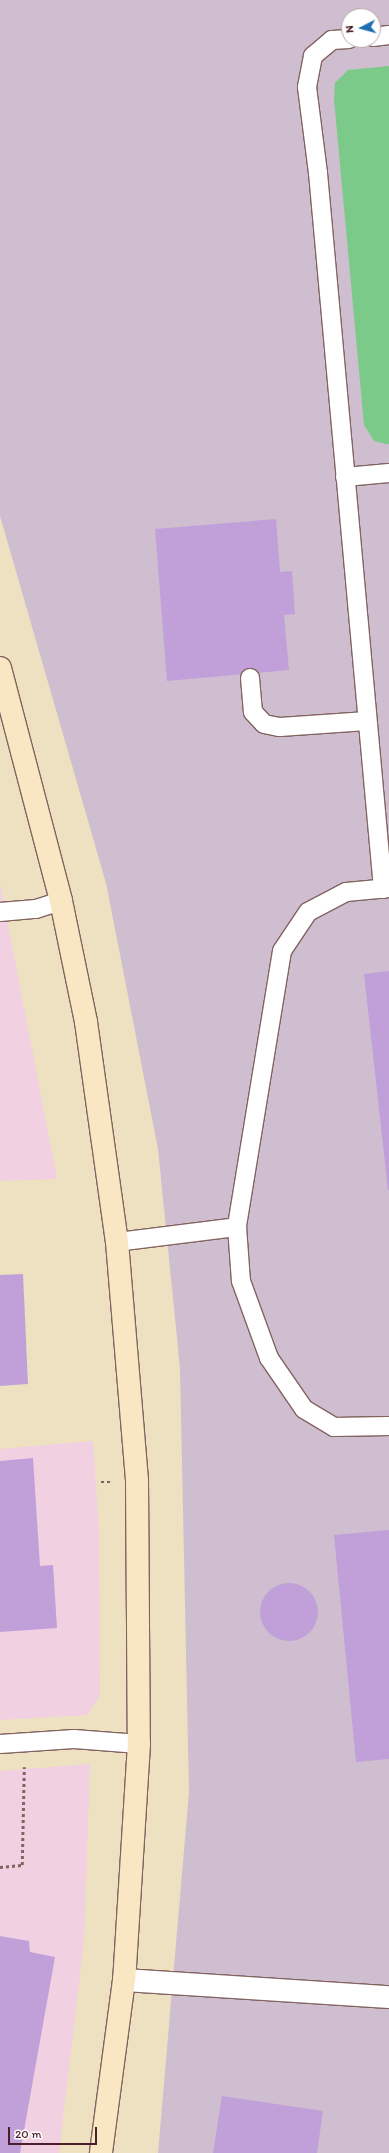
<!DOCTYPE html>
<html>
<head>
<meta charset="utf-8">
<style>
	body { margin:0 }
	#map { position:relative; width:389px; height:2153px; overflow:hidden; background:#ede1c1; font-family:Itim,sans-serif }
	div>[style] { position:absolute }
	.built>* { inset:0; background:#f1d0e2 }
	.industrial>* { inset:0; background:#cebed0 }
	.green>* { inset:0; background:#7cca8a }
	.building>* { inset:0; background:#c1a0da }
	.round { border-radius:50% }
	.path>* { height:2.5px; margin-top:-1.25px; transform-origin:0; background:repeating-linear-gradient(90deg,#836360 0 3px,transparent 0 6px) }
	.roads { filter:drop-shadow(1px 0 #836360) drop-shadow(-1px 0 #836360) drop-shadow(0 1px #836360) drop-shadow(0 -1px #836360) }
	.lane>* { height:18px; margin:-9px; padding:0 9px; transform-origin:9px; border-radius:9px; background:#fff }
	.street>* { height:22px; margin:-11px; padding:0 11px; transform-origin:11px; border-radius:11px; background:#fff }
	.secondary>* { height:22px; margin:-11px; padding:0 11px; transform-origin:11px; border-radius:11px; background:#f9e7c3 }
	span { translate:-50% -50%; white-space:nowrap; text-align:center; line-height:1.15; -webkit-text-stroke:3px #fff; paint-order:stroke }
	.north { position:absolute; left:341px; top:8px; width:40px; height:40px; box-sizing:border-box; background:#fff; border:1px solid #b7a5aa; border-radius:50%; rotate:264deg; font-size:11px; font-weight:700; line-height:16px; text-align:center; color:#4a1f2b }
	.north::after { content:''; display:block; margin:auto; width:14px; height:18px; background:#1f6fb2; clip-path:polygon(50% 0,100% 100%,50% 72%,0 100%) }
	.scale { position:absolute; left:8px; top:2127px; width:89px; height:18px; box-sizing:border-box; border:2px solid #4a1f2b; border-top:0; padding-left:5px; font-size:12px; line-height:14px; white-space:nowrap; color:#4a1f2b; -webkit-text-stroke:3px #fff; paint-order:stroke }
</style>
</head>
<body>
<div id="map">
	<div class="built">
		<div style="clip-path:polygon(0 883px,57px 1179px,0 1181px)"></div>
		<div style="clip-path:polygon(93px 1441px,99px 1529px,100px 1696px,87px 1715px,0 1720px,0 1449px)"></div>
		<div style="clip-path:polygon(90px 1764px,84px 1941px,59px 2153px,0 2153px,0 1771px)"></div>
	</div>
	<div class="industrial">
		<div style="clip-path:polygon(evenodd,0 0,389px 0,389px 2153px,158px 2153px,189px 1792px,180px 1368px,158px 1149px,106px 883px,0 516px,0 0,349px 16px,373px 16px,373px 40px,349px 40px,349px 16px)"></div>
	</div>
	<div class="green">
		<div style="clip-path:polygon(389px 66px,389px 444px,386px 444px,374px 441px,364px 425px,334px 99px,335px 83px,348px 70px)"></div>
	</div>
	<div class="building">
		<div style="clip-path:polygon(276px 519px,280px 572px,292px 571px,295px 614px,284px 615px,289px 670px,167px 681px,155px 529px)"></div>
		<div style="clip-path:polygon(389px 971px,389px 1190px,388px 1190px,364px 974px)"></div>
		<div style="clip-path:polygon(23px 1274px,28px 1384px,0 1386px,0 1275px)"></div>
		<div style="clip-path:polygon(33px 1458px,40px 1566px,53px 1565px,57px 1628px,0 1632px,0 1461px)"></div>
		<div style="clip-path:polygon(389px 1530px,389px 1759px,356px 1762px,334px 1535px)"></div>
		<div class="round" style="left:260px;top:1583px;width:58px;height:58px"></div>
		<div style="clip-path:polygon(0 1936px,29px 1941px,30px 1952px,55px 1957px,20px 2153px,0 2153px)"></div>
		<div style="clip-path:polygon(222px 2096px,323px 2111px,317px 2153px,213px 2153px)"></div>
	</div>
	<div class="path">
		<div style="left:101px;top:1482px;width:9px"></div>
		<div style="left:0;top:1867px;width:22px;rotate:-5deg"></div>
		<div style="left:22px;top:1865px;width:98px;rotate:-88.8deg"></div>
	</div>
	<div class="roads">
		<div class="lane">
			<div style="left:373px;top:37px;width:16px;rotate:-7deg"></div>
			<div style="left:349px;top:39px;width:17px;rotate:177deg"></div>
			<div style="left:332px;top:40px;width:25px;rotate:140deg"></div>
			<div style="left:313px;top:56px;width:32px;rotate:101deg"></div>
			<div style="left:307px;top:87px;width:87px;rotate:82.7deg"></div>
			<div style="left:318px;top:173px;width:719px;rotate:84.81deg"></div>
			<div style="left:345px;top:477px;width:44px;rotate:-5.2deg"></div>
			<div style="left:250px;top:678px;width:34px;rotate:85deg"></div>
			<div style="left:253px;top:712px;width:16px;rotate:47deg"></div>
			<div style="left:264px;top:724px;width:16px;rotate:11deg"></div>
			<div style="left:280px;top:727px;width:87px;rotate:-3.9deg"></div>
			<div style="left:389px;top:888px;width:43px;rotate:174.7deg"></div>
			<div style="left:346px;top:892px;width:43px;rotate:152.2deg"></div>
			<div style="left:308px;top:912px;width:47px;rotate:123.7deg"></div>
			<div style="left:282px;top:951px;width:280px;rotate:99.3deg"></div>
			<div style="left:237px;top:1227px;width:54px;rotate:85.8deg"></div>
			<div style="left:241px;top:1281px;width:82px;rotate:70deg"></div>
			<div style="left:269px;top:1358px;width:62px;rotate:55.5deg"></div>
			<div style="left:304px;top:1409px;width:35px;rotate:31deg"></div>
			<div style="left:334px;top:1427px;width:55px;rotate:-1deg"></div>
			<div style="left:0;top:912px;width:36px;rotate:-5deg"></div>
			<div style="left:36px;top:909px;width:26px;rotate:-18deg"></div>
			<div style="left:117px;top:1242px;width:121px;rotate:-7.1deg"></div>
			<div style="left:0;top:1744px;width:74px;rotate:-3.9deg"></div>
			<div style="left:74px;top:1739px;width:65px;rotate:4.4deg"></div>
		</div>
		<div class="street">
			<div style="left:124px;top:1980px;width:266px;rotate:3.7deg"></div>
		</div>
		<div class="secondary">
			<div style="left:0;top:668px;width:241px;rotate:75.3deg"></div>
			<div style="left:61px;top:901px;width:124px;rotate:78.3deg"></div>
			<div style="left:86px;top:1022px;width:222px;rotate:82deg"></div>
			<div style="left:117px;top:1242px;width:240px;rotate:85.2deg"></div>
			<div style="left:137px;top:1481px;width:263px;rotate:89.6deg"></div>
			<div style="left:139px;top:1744px;width:236px;rotate:93.6deg"></div>
			<div style="left:124px;top:1980px;width:175px;rotate:97.6deg"></div>
		</div>
	</div>
	<div class="north">N</div>
	<div class="scale">20 m</div>
</div>
</body>
</html>
